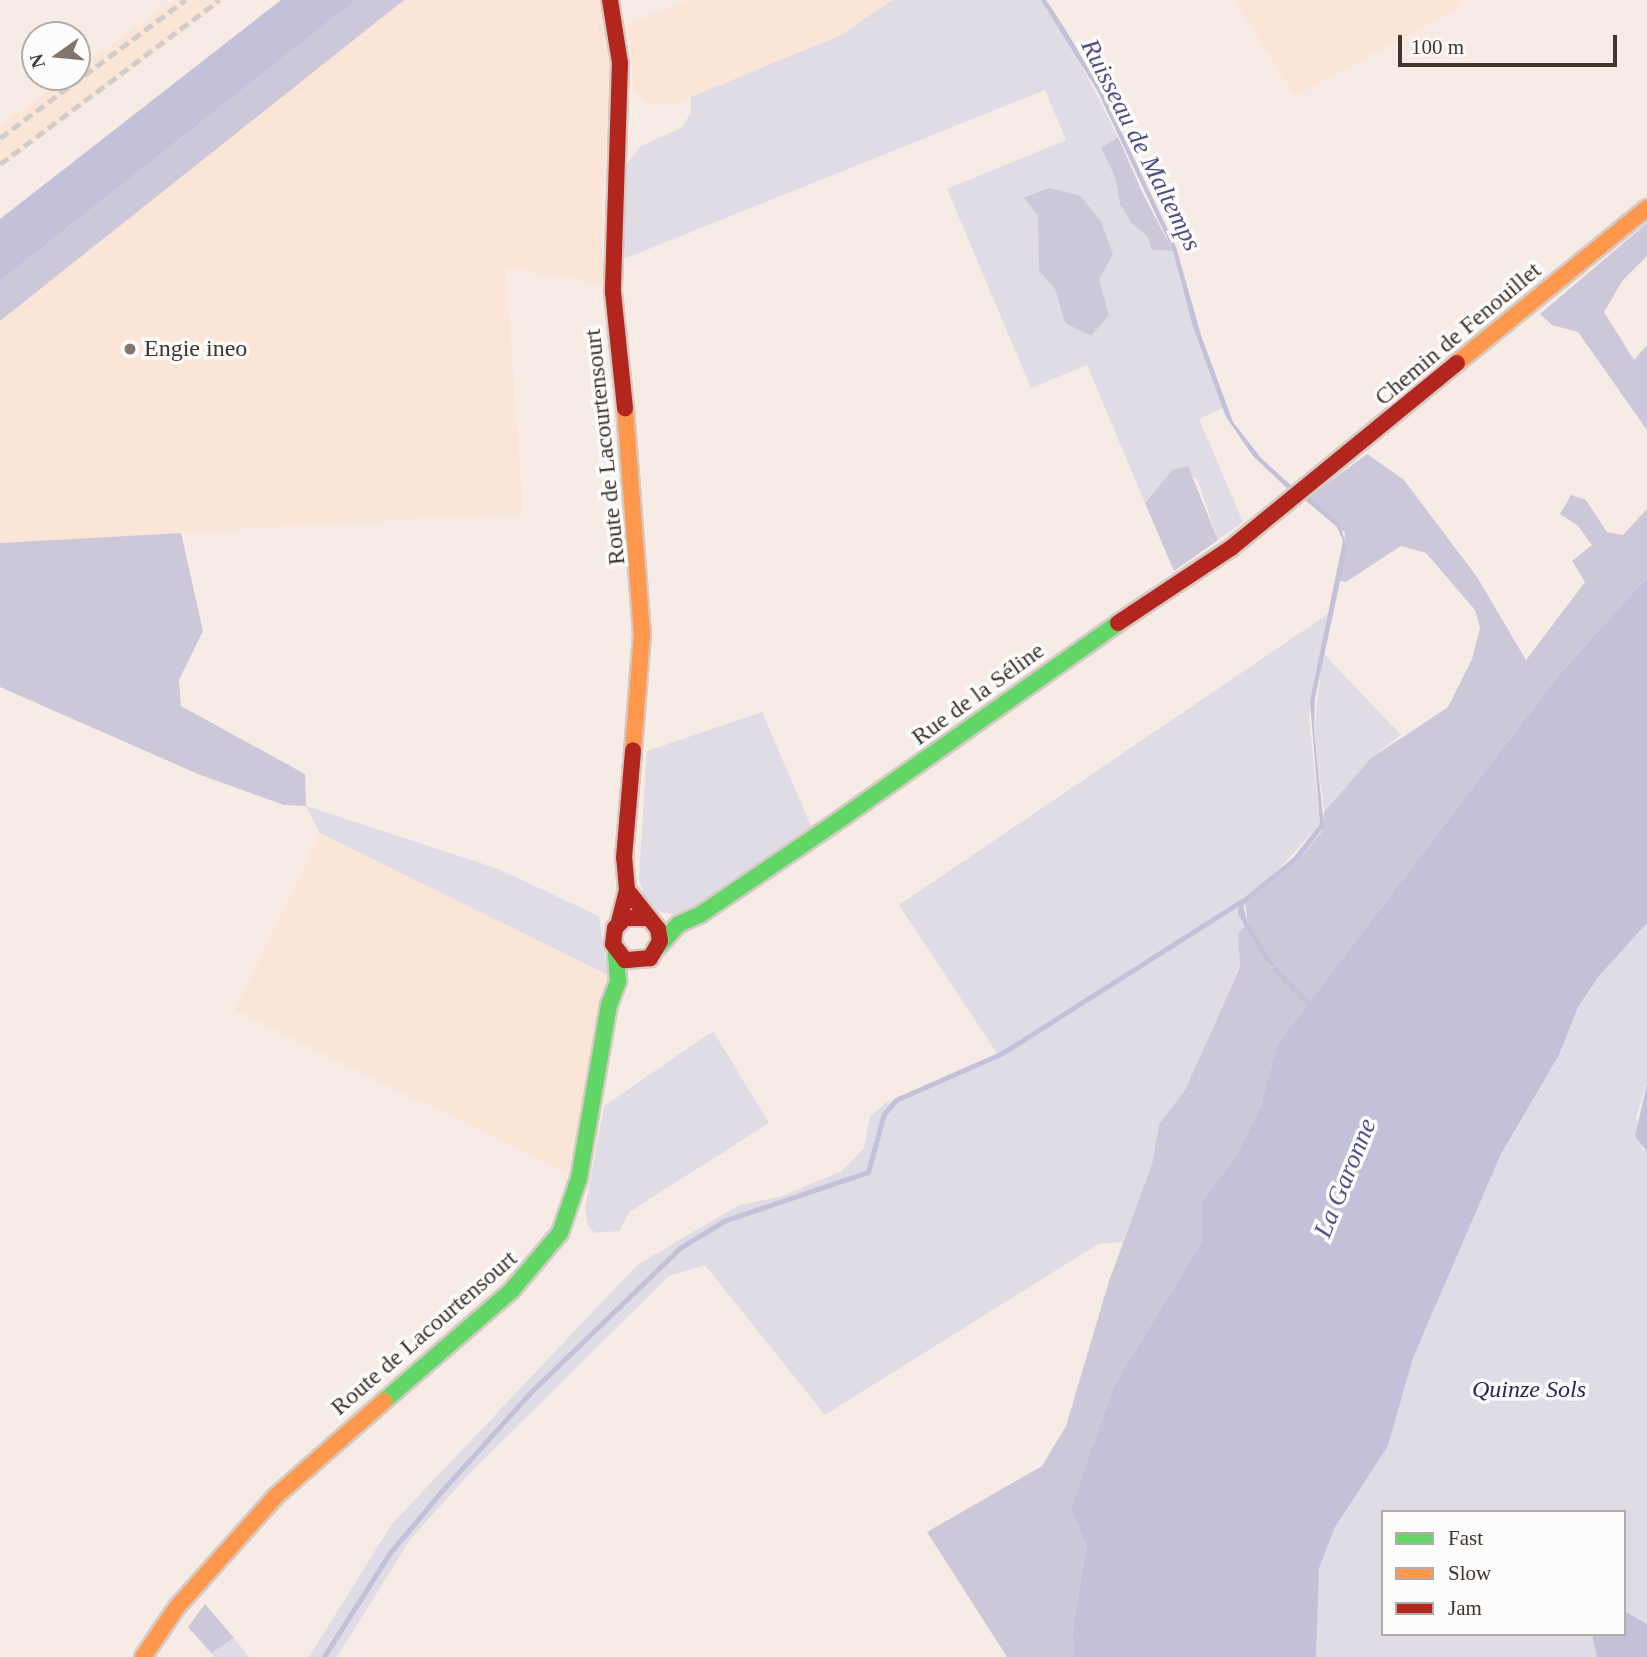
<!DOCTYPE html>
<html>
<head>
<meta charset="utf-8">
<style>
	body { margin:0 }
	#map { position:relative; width:1647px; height:1657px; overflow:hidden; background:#f7ece5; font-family:Georgia,serif }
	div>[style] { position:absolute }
	.built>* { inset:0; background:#fbe5d6 }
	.green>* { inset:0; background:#e0dce6 }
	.forest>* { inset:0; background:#ccc8da }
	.water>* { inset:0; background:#c3c1da }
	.stream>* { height:4.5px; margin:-2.25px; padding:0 2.25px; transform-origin:2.25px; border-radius:2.25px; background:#c3c1da }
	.roads { filter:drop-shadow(2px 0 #d5cac3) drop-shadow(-2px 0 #d5cac3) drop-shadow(0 2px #d5cac3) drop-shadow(0 -2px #d5cac3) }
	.fast>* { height:16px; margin:-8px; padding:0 8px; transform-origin:8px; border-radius:8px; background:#63d668 }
	.slow>* { height:16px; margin:-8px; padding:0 8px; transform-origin:8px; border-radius:8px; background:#ff974d }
	.jam>* { height:16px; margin:-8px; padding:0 8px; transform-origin:8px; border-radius:8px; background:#b3261e }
	.rail>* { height:4.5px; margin-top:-2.25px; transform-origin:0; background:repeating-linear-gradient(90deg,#d1cdcb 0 10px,transparent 0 15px) }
	.dots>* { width:19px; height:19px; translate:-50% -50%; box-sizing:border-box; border:4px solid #fcfcfc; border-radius:50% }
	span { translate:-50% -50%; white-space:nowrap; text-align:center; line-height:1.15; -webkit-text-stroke:7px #fcfcfc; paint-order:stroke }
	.street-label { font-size:24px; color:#41352c }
	.poi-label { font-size:24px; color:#41352c }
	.left { translate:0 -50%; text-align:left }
	.park-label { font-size:24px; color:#2a2758; font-style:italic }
	.water-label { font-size:26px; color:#515085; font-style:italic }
	.legend { position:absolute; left:1381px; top:1510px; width:245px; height:126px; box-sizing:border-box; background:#fcfcfc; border:2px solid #b1aca9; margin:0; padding:9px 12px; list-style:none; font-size:21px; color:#41352c }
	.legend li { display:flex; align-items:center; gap:14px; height:35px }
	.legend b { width:35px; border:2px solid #b1aca9 }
	.north { position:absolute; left:21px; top:21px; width:70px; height:70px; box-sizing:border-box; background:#fcfcfc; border:2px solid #b1aca9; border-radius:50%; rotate:255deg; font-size:19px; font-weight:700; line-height:28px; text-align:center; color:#41352c }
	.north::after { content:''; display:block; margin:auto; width:24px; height:32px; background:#81756d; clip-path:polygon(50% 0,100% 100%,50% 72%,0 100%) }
	.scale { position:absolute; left:1398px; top:35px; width:219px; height:32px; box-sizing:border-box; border:4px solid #41352c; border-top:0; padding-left:9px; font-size:21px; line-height:24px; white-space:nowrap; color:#41352c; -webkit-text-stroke:5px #fcfcfc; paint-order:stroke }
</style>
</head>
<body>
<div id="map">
	<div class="built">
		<div style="clip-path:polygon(174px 0,226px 0,0 168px,0 126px,67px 77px,77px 77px,77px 70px)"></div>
		<div style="clip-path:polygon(404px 0,601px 0,607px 24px,611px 67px,602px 214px,604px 284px,506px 268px,523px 513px,0 543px,0 321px)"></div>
		<div style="clip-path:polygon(689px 0,892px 0,841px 35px,674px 104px,651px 105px,634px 92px,628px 24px)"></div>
		<div style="clip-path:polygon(1234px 0,1459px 0,1463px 6px,1295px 96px)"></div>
		<div style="clip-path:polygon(320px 833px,608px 975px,568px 1174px,235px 1010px)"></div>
	</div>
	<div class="green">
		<div style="clip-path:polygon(evenodd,892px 0,1041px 0,1070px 43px,1118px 137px,1101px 148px,1115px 177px,1120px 204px,1131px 223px,1147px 236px,1152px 250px,1173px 251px,1223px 408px,1199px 419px,1243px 522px,1218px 540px,1197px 479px,1172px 470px,1145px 503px,1087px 365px,1031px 388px,947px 189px,1066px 140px,1045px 90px,624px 259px,625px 166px,641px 146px,681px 128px,691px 113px,691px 97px,841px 35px,892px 0,1038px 216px,1099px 279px,1109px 315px,1065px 323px,1055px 289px,1039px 271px,1038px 216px)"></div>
		<div style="clip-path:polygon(1328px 614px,1309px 717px,1320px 824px,1238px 914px,1245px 926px,1238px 934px,1240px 966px,1185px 1090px,1159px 1124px,1152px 1164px,1123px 1242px,1098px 1244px,825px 1415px,705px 1265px,669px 1276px,466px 1477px,410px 1540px,337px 1657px,309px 1657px,391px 1525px,637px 1265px,739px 1205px,780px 1197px,842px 1171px,864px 1148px,870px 1116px,886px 1103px,998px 1055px,899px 905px)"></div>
		<div style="clip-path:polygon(1323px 653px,1401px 735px,1371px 758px,1324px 812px,1314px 730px)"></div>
		<div style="clip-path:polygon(762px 712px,811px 826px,695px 906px,674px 914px,660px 912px,646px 900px,639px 879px,647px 751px)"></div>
		<div style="clip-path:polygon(306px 806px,496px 868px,599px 916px,608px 975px,320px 833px)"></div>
		<div style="clip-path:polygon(evenodd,1647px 923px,1647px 1084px,1636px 1116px,1642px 1149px,1647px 1152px,1647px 1657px,1316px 1657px,1318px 1568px,1335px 1527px,1388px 1446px,1413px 1358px,1501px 1154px,1559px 1055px,1578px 1007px,1599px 976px,1647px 923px,1383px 1512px,1624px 1512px,1624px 1634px,1383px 1634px,1383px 1512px)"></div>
		<div style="clip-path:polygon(713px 1031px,769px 1123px,629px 1212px,620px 1231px,595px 1233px,588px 1226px,585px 1208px,604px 1106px)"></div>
		<div style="clip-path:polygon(234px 1638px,249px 1657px,214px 1657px,211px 1653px)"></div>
	</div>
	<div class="forest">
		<div style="clip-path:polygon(356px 0,404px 0,0 321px,0 281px)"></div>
		<div style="clip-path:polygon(1118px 137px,1143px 194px,1173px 251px,1152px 250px,1147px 236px,1131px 223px,1120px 204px,1115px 177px,1101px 148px)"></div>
		<div style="clip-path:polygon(1049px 188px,1081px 196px,1101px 222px,1113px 254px,1099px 279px,1109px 315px,1091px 336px,1065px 323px,1055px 289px,1039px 271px,1038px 216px,1024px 198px)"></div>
		<div style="clip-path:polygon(1647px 223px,1647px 256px,1623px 280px,1604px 312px,1634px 360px,1647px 345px,1647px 430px,1578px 332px,1552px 325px,1540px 314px)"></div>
		<div style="clip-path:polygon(1367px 454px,1404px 480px,1477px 577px,1526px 660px,1585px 582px,1572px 561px,1592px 545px,1578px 526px,1560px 514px,1571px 495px,1586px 500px,1607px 532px,1623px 535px,1647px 509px,1647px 577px,1560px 673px,1277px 1044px,1261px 1105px,1235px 1157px,1203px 1200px,1203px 1239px,1113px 1387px,1071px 1508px,1086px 1547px,1072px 1635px,1075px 1657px,1007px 1657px,927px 1532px,1042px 1466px,1066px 1426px,1109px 1281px,1152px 1164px,1159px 1124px,1185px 1090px,1240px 967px,1238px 934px,1245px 926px,1265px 962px,1277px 971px,1247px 921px,1245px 900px,1303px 855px,1322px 831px,1324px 812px,1371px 758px,1448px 707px,1472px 659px,1480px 628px,1475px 610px,1426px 553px,1401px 546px,1346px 582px,1340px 581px,1345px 533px,1309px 497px)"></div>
		<div style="clip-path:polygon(1188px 466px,1218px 540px,1174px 571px,1145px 503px,1172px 470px)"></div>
		<div style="clip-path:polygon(181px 533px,203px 631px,179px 680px,181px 706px,305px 774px,306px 806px,284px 805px,198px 774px,0 687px,0 543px)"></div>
		<div style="clip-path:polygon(205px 1604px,234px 1638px,211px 1653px,188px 1627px)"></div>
	</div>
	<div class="water">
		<div style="clip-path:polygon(281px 0,356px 0,0 281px,0 219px)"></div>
		<div style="clip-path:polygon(1041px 0,1046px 0,1064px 27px,1104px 95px,1176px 247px,1201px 335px,1233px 422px,1261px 458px,1295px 489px,1291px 492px,1253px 456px,1226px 417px,1193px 327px,1173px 251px,1097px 90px)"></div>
		<div style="clip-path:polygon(1309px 497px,1340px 524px,1347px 549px,1315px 698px,1314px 730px,1324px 827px,1301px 857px,1243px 905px,1247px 921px,1278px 971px,1265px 962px,1238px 914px,1239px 902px,1294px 857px,1320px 824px,1310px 701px,1343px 541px,1337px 527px,1305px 500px)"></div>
		<div style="clip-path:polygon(1647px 577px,1647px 923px,1599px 976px,1578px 1007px,1559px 1055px,1501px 1154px,1413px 1358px,1388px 1446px,1335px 1527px,1319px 1568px,1316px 1657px,1075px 1657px,1072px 1635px,1086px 1547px,1071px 1508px,1113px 1387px,1203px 1239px,1203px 1200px,1235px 1157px,1261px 1105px,1277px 1044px,1560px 673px)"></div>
		<div style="clip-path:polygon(1647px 1084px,1647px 1152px,1635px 1136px)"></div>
		<div style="clip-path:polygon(1624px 1611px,1647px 1624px,1647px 1657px,1597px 1657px,1592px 1634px,1624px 1634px)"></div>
	</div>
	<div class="stream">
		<div style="left:1275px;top:969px;width:50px;rotate:45.8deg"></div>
		<div style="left:324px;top:1657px;width:122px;rotate:-57.7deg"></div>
		<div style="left:389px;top:1554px;width:81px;rotate:-50deg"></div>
		<div style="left:441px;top:1492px;width:137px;rotate:-48deg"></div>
		<div style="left:533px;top:1390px;width:204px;rotate:-44deg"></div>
		<div style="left:680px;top:1248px;width:52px;rotate:-31.5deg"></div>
		<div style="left:724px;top:1221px;width:152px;rotate:-18.8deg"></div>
		<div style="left:868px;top:1172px;width:60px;rotate:-74.6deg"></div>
		<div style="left:884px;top:1114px;width:18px;rotate:-49deg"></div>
		<div style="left:896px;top:1100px;width:115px;rotate:-23.7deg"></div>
		<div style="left:1001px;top:1054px;width:285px;rotate:-32.4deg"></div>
	</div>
	<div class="roads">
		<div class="fast">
			<div style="left:658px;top:947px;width:31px;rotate:-48deg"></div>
			<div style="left:679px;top:924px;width:24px;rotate:-24deg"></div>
			<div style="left:701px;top:914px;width:171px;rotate:-34.2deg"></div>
			<div style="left:842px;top:818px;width:338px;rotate:-35.2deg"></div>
			<div style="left:384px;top:1401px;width:168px;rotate:-40.9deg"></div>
			<div style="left:511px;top:1291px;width:76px;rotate:-49.8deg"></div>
			<div style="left:560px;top:1233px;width:58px;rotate:-70.9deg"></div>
			<div style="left:579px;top:1178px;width:176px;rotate:-80.2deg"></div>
			<div style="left:609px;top:1005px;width:26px;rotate:-69deg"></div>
			<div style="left:618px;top:981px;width:30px;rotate:-94deg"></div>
		</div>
		<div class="slow">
			<div style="left:1457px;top:363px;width:245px;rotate:-39.2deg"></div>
			<div style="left:625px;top:408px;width:227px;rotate:85.7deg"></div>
			<div style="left:642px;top:634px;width:116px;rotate:94.4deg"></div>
			<div style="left:143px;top:1657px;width:60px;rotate:-55.8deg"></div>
			<div style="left:177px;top:1607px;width:149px;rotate:-48.3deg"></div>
			<div style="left:276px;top:1496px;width:144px;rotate:-41.3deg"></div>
		</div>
		<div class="jam">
			<div style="left:610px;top:0;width:64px;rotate:81deg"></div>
			<div style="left:620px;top:63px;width:229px;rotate:91.8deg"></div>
			<div style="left:613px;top:292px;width:117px;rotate:84.1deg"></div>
			<div style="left:1118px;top:623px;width:136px;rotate:-33.6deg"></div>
			<div style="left:1231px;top:548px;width:292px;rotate:-39.3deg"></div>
			<div style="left:627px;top:890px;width:50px;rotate:51.5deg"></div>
			<div style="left:658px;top:929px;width:12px;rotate:81deg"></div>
			<div style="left:660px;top:941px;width:20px;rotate:120deg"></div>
			<div style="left:650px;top:958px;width:25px;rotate:175deg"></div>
			<div style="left:625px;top:960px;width:20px;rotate:-127deg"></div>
			<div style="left:613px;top:944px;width:16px;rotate:-83deg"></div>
			<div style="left:615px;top:928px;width:14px;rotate:-45deg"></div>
			<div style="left:625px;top:918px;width:21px"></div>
			<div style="left:619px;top:922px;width:33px;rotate:-76deg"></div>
			<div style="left:627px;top:890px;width:32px;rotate:-95deg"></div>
			<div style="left:624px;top:858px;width:108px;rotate:-85.2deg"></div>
		</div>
	</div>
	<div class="rail">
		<div style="left:0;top:138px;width:231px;rotate:-36.7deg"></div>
		<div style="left:0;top:164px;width:274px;rotate:-36.8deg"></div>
	</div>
	<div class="dots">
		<div style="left:130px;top:349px;background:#81756d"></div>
	</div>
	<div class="street-label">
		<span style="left:1458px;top:334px;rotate:-40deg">Chemin de Fenouillet</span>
		<span style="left:605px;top:447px;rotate:-96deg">Route de Lacourtensourt</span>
		<span style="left:978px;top:694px;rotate:-36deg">Rue de la Séline</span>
		<span style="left:424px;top:1333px;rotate:-41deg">Route de Lacourtensourt</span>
	</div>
	<div class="poi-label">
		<span class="left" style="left:144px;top:349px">Engie ineo</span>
	</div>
	<div class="park-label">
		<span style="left:1529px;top:1390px">Quinze Sols</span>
	</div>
	<div class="water-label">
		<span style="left:1141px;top:145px;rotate:63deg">Ruisseau de Maltemps</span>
		<span style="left:1345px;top:1178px;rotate:-68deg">La Garonne</span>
	</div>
	<ul class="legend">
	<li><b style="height:9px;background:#63d668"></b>Fast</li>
	<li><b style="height:9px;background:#ff974d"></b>Slow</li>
	<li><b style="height:9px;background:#b3261e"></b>Jam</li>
	</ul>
	<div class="north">N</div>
	<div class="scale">100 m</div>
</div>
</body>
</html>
